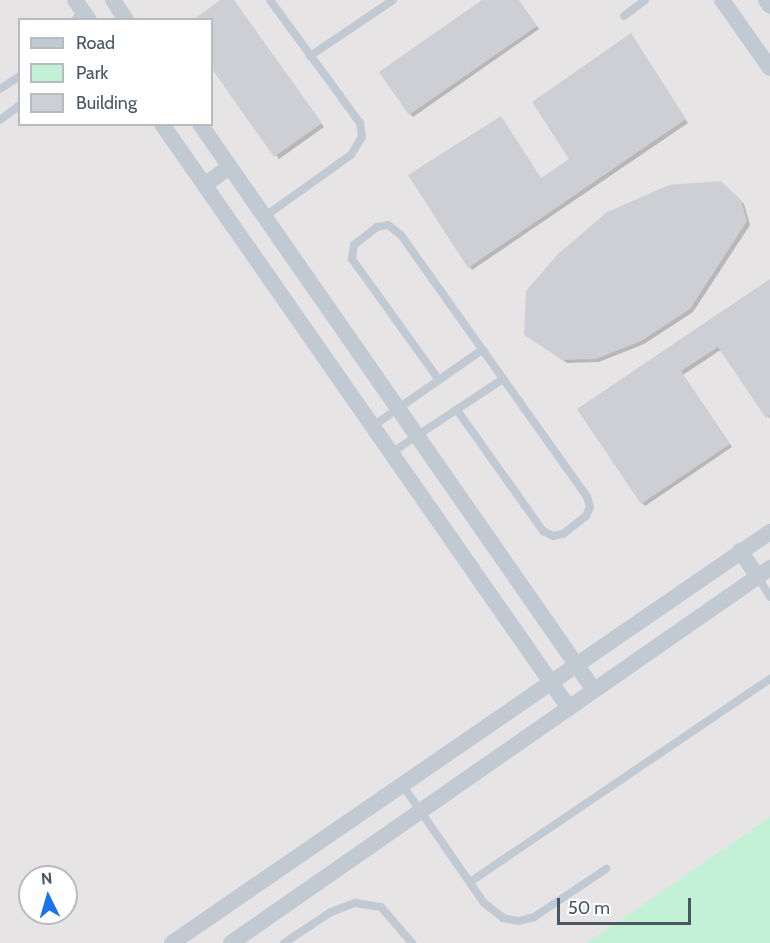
<!DOCTYPE html>
<html>
<head>
<meta charset="utf-8">
<style>
	body { margin:0 }
	#map { position:relative; width:770px; height:943px; overflow:hidden; background:#f5f3f3; font-family:Cabin,sans-serif }
	div>[style] { position:absolute }
	.education>* { inset:0; background:#e6e4e5 }
	.green>* { inset:0; background:#c3f1d5 }
	.shadow>* { inset:0; background:#0003 }
	.building>* { inset:0; background:#cdcfd5 }
	.service>* { height:8px; margin:-4px; padding:0 4px; transform-origin:4px; border-radius:4px; background:#c1cad2 }
	.minor>* { height:16px; margin:-8px; padding:0 8px; transform-origin:8px; border-radius:8px; background:#c1cad2 }
	span { translate:-50% -50%; white-space:nowrap; text-align:center; line-height:1.15; -webkit-text-stroke:4.5px #fff; paint-order:stroke }
	.legend { position:absolute; left:18px; top:18px; width:195px; height:108px; box-sizing:border-box; background:#fff; border:2px solid #b7bbc0; margin:0; padding:8px 10px; list-style:none; font-size:18px; color:#4a5661 }
	.legend li { display:flex; align-items:center; gap:12px; height:30px }
	.legend b { width:30px; border:2px solid #b7bbc0 }
	.north { position:absolute; left:18px; top:865px; width:60px; height:60px; box-sizing:border-box; background:#fff; border:2px solid #b7bbc0; border-radius:50%; rotate:355deg; font-size:16px; font-weight:700; line-height:24px; text-align:center; color:#4a5661 }
	.north::after { content:''; display:block; margin:auto; width:21px; height:27px; background:#1a73e8; clip-path:polygon(50% 0,100% 100%,50% 72%,0 100%) }
	.scale { position:absolute; left:557px; top:898px; width:134px; height:27px; box-sizing:border-box; border:3px solid #4a5661; border-top:0; padding-left:8px; font-size:18px; line-height:21px; white-space:nowrap; color:#4a5661; -webkit-text-stroke:4px #fff; paint-order:stroke }
</style>
</head>
<body>
<div id="map">
	<div class="education">
		<div style="clip-path:polygon(evenodd,0 0,770px 0,770px 943px,0 943px,0 0,20px 20px,212px 20px,212px 124px,20px 124px,20px 20px,0 0,30px 877px,66px 877px,66px 913px,30px 913px,30px 877px)"></div>
	</div>
	<div class="green">
		<div style="clip-path:polygon(770px 817px,770px 943px,587px 943px)"></div>
	</div>
	<div class="shadow">
		<div style="clip-path:polygon(223px 0,233px 0,324px 127px,279px 159px,212px 66px,212px 20px)"></div>
		<div style="clip-path:polygon(485px 0,518px 0,539px 29px,413px 117px,410px 114px)"></div>
		<div style="clip-path:polygon(631px 35px,688px 123px,472px 270px,410px 176px,542px 179px,571px 160px)"></div>
		<div style="clip-path:polygon(720px 182px,744px 204px,750px 225px,693px 312px,644px 344px,599px 362px,567px 363px,529px 337px)"></div>
		<div style="clip-path:polygon(770px 281px,770px 419px,722px 349px,683px 375px,732px 447px,645px 506px,579px 410px)"></div>
	</div>
	<div class="building">
		<div style="clip-path:polygon(220px 0,234px 0,322px 123px,274px 157px,212px 69px,212px 20px,193px 20px)"></div>
		<div style="clip-path:polygon(482px 0,519px 0,537px 26px,409px 115px,379px 72px)"></div>
		<div style="clip-path:polygon(631px 33px,686px 119px,468px 268px,408px 175px,501px 116px,541px 178px,569px 159px,532px 102px)"></div>
		<div style="clip-path:polygon(721px 181px,741px 200px,747px 221px,690px 309px,641px 341px,596px 359px,563px 360px,524px 335px,526px 291px,558px 254px,607px 212px,669px 185px)"></div>
		<div style="clip-path:polygon(770px 279px,770px 415px,766px 418px,718px 347px,681px 371px,730px 444px,641px 504px,577px 409px)"></div>
	</div>
	<div class="service">
		<div style="left:624px;top:16px;width:26px;rotate:-37deg"></div>
		<div style="left:75px;top:20px;width:13px;rotate:-51deg"></div>
		<div style="left:310px;top:56px;width:100px;rotate:-34deg"></div>
		<div style="left:0;top:89px;width:24px;rotate:-33deg"></div>
		<div style="left:0;top:120px;width:25px;rotate:-37deg"></div>
		<div style="left:264px;top:217px;width:107px;rotate:-35.5deg"></div>
		<div style="left:351px;top:155px;width:21px;rotate:-59deg"></div>
		<div style="left:362px;top:137px;width:14px;rotate:-98deg"></div>
		<div style="left:360px;top:123px;width:152px;rotate:-126.2deg"></div>
		<div style="left:439px;top:380px;width:149px;rotate:-125.7deg"></div>
		<div style="left:352px;top:259px;width:14px;rotate:-82deg"></div>
		<div style="left:354px;top:245px;width:29px;rotate:-38deg"></div>
		<div style="left:377px;top:227px;width:11px;rotate:-10deg"></div>
		<div style="left:388px;top:225px;width:16px;rotate:38deg"></div>
		<div style="left:401px;top:235px;width:321px;rotate:54.6deg"></div>
		<div style="left:587px;top:497px;width:10px;rotate:73deg"></div>
		<div style="left:590px;top:507px;width:10px;rotate:114deg"></div>
		<div style="left:586px;top:516px;width:29px;rotate:142deg"></div>
		<div style="left:563px;top:534px;width:10px;rotate:169deg"></div>
		<div style="left:553px;top:536px;width:11px;rotate:-153deg"></div>
		<div style="left:543px;top:531px;width:148px;rotate:-125.4deg"></div>
		<div style="left:373px;top:426px;width:133px;rotate:-34.9deg"></div>
		<div style="left:391px;top:453px;width:134px;rotate:-33.5deg"></div>
		<div style="left:758px;top:577px;width:23px;rotate:59deg"></div>
		<div style="left:403px;top:786px;width:142px;rotate:55.3deg"></div>
		<div style="left:484px;top:903px;width:24px;rotate:38deg"></div>
		<div style="left:503px;top:918px;width:16px;rotate:11deg"></div>
		<div style="left:519px;top:921px;width:16px;rotate:-15deg"></div>
		<div style="left:534px;top:917px;width:87px;rotate:-33.7deg"></div>
		<div style="left:470px;top:882px;width:362px;rotate:-34.1deg"></div>
		<div style="left:284px;top:943px;width:56px;rotate:-33.4deg"></div>
		<div style="left:331px;top:912px;width:26px;rotate:-21deg"></div>
		<div style="left:355px;top:903px;width:26px;rotate:9deg"></div>
		<div style="left:381px;top:907px;width:48px;rotate:49.3deg"></div>
	</div>
	<div class="minor">
		<div style="left:75px;top:0;width:24px;rotate:55deg"></div>
		<div style="left:113px;top:0;width:24px;rotate:57deg"></div>
		<div style="left:722px;top:0;width:83px;rotate:54.8deg"></div>
		<div style="left:766px;top:0;width:7px;rotate:56deg"></div>
		<div style="left:162px;top:124px;width:712px;rotate:55.13deg"></div>
		<div style="left:200px;top:124px;width:690px;rotate:55.16deg"></div>
		<div style="left:205px;top:185px;width:30px;rotate:-37deg"></div>
		<div style="left:740px;top:551px;width:32px;rotate:55deg"></div>
		<div style="left:172px;top:943px;width:726px;rotate:-34.5deg"></div>
		<div style="left:231px;top:943px;width:657px;rotate:-34.83deg"></div>
	</div>
	<ul class="legend">
	<li><b style="height:8px;background:#c1cad2"></b>Road</li>
	<li><b style="height:16px;background:#c3f1d5"></b>Park</li>
	<li><b style="height:16px;background:#cdcfd5"></b>Building</li>
	</ul>
	<div class="north">N</div>
	<div class="scale">50 m</div>
</div>
</body>
</html>
